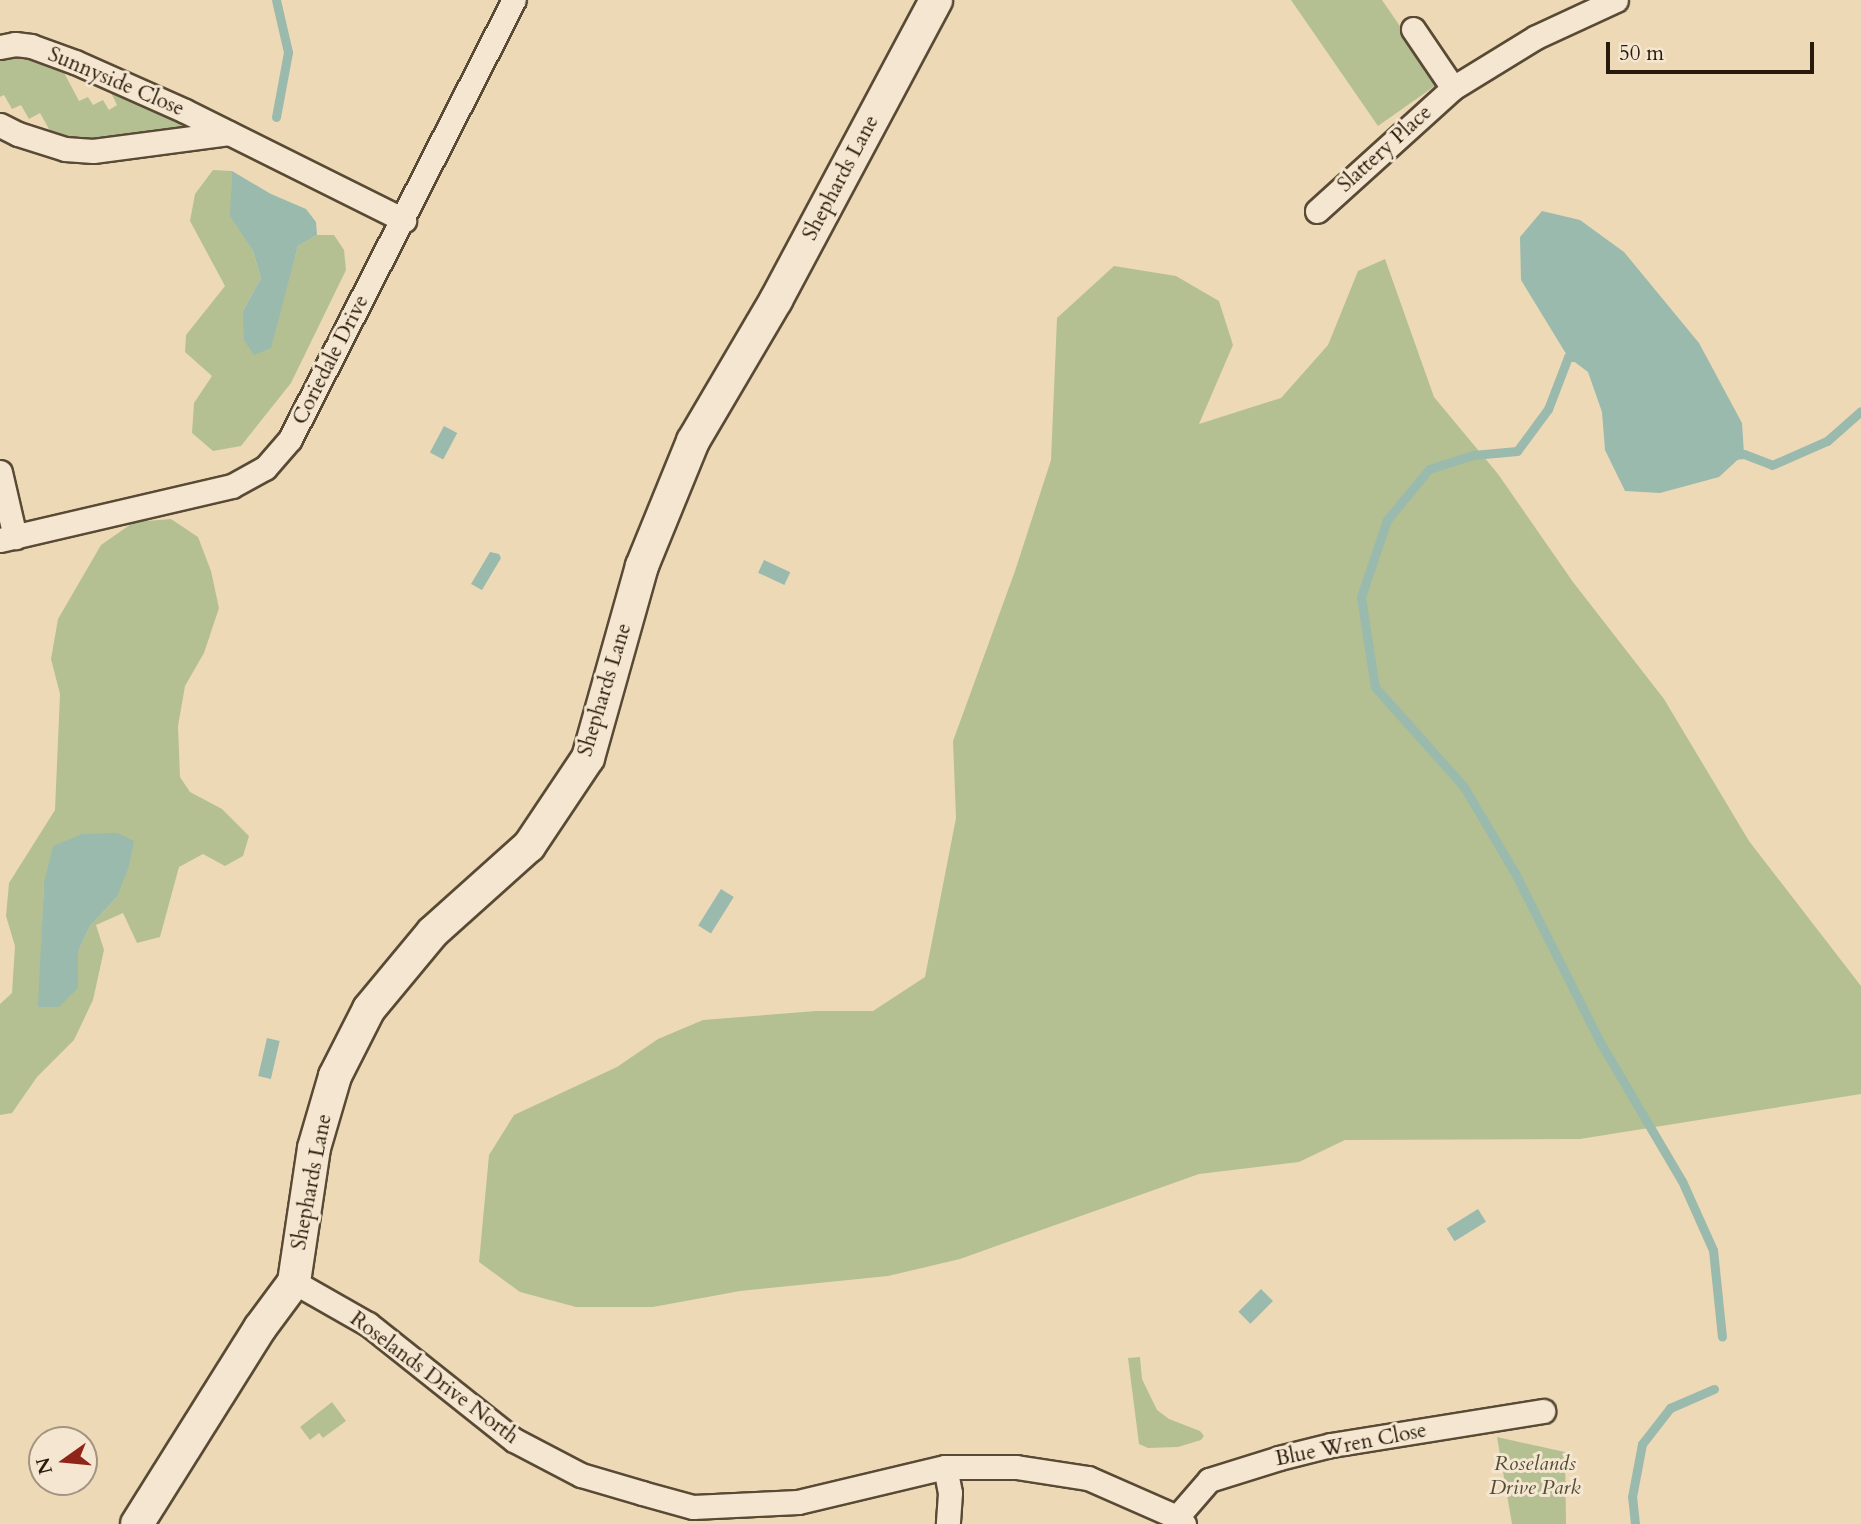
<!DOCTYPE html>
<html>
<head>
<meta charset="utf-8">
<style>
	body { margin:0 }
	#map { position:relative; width:1861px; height:1524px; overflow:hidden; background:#eed9b7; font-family:Cardo,serif }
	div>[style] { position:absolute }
	.green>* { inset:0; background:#b4c092 }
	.water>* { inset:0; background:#99baad; transform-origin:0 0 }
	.stream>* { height:9px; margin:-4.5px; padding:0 4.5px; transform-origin:4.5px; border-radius:4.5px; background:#99baad }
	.roads { filter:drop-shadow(2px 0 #594a35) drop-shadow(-2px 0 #594a35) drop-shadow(0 2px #594a35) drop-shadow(0 -2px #594a35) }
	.street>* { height:23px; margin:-11.5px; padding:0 11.5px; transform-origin:11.5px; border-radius:11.5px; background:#f4e6d0 }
	.secondary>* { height:32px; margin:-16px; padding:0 16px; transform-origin:16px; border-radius:16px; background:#f4e6d0 }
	span { translate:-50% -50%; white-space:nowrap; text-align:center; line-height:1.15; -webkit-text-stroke:6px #f4e6d0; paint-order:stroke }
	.street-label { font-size:21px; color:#271a0a }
	.park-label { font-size:21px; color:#514c33; font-style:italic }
	.north { position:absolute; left:28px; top:1426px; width:70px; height:70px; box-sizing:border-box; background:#f4e6d0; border:2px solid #a29481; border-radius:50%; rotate:255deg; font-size:19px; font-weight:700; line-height:28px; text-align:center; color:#271a0a }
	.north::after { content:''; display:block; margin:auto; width:24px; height:32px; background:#8f2418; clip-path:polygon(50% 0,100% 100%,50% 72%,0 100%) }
	.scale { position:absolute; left:1606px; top:42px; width:208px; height:32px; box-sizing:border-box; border:4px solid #271a0a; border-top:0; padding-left:9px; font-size:21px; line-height:24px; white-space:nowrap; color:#271a0a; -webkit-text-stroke:5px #f4e6d0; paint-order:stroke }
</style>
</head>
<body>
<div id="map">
	<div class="green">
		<div style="clip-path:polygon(1291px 0,1382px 0,1439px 83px,1378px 126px)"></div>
		<div style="clip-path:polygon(25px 54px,61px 67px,79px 101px,88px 97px,93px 105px,103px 100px,109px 110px,117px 105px,108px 87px,197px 128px,108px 141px,54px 138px,40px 113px,29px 119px,21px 105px,12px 109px,4px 95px,0 97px,0 58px)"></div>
		<div style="clip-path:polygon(213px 170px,232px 171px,231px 216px,253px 251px,261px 278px,243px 311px,286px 289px,298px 246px,317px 235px,334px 235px,344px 250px,346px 270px,291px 383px,241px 446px,213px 451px,192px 433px,194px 403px,212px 376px,185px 352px,186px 335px,225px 286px,190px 221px,195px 194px)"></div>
		<div style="clip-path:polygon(1385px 259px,1434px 397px,1498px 474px,1573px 582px,1664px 699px,1749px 841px,1861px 986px,1861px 1094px,1580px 1139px,1345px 1140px,1299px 1162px,1199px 1174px,960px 1259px,888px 1276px,740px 1291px,653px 1307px,576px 1307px,520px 1292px,479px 1262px,489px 1155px,514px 1115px,617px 1067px,658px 1039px,703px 1020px,816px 1011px,873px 1011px,925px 977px,956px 818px,953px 741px,1015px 571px,1051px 460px,1057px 318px,1114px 266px,1176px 276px,1219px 301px,1233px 345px,1199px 424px,1281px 398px,1328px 345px,1358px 271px)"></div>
		<div style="clip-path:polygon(evenodd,171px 519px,198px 537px,211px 571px,219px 608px,204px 653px,185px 686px,178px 726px,180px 777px,190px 792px,222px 809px,249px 836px,243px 856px,225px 866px,203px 854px,179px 867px,160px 937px,137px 943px,123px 913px,96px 925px,104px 950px,93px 1000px,74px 1040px,37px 1077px,12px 1113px,0 1115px,0 1004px,12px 993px,15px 946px,6px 916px,9px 883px,55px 810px,60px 694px,51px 659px,58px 619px,101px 545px,134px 522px,171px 519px,44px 883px,117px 897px,90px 926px,78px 952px,78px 988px,39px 1007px,44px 883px)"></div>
		<div style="clip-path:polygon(1140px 1357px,1142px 1379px,1157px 1410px,1169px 1419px,1200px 1431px,1204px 1436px,1201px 1440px,1178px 1447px,1148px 1448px,1139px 1444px,1128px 1358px)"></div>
		<div style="clip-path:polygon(332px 1402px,346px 1421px,323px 1438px,319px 1433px,310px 1440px,300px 1427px)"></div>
		<div style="clip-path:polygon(1497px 1437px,1565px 1452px,1566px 1524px,1512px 1524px)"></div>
	</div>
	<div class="water">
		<div style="clip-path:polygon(232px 171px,271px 194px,306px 209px,316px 222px,317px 235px,298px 246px,271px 348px,254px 355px,244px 340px,243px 311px,261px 278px,253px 251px,230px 216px)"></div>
		<div style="clip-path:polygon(1542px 211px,1580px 220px,1624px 252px,1699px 343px,1742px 423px,1744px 454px,1719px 477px,1660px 493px,1625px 491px,1605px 450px,1602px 412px,1588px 372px,1568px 357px,1521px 280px,1520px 237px)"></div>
		<div style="left:444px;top:426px;width:15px;height:30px;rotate:28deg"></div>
		<div style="clip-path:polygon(490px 552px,499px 554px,501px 558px,482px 590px,471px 584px)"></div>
		<div style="left:764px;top:560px;width:29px;height:14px;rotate:25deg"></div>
		<div style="clip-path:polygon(117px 833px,134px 841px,129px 866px,117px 897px,90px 926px,78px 952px,78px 988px,59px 1007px,38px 1007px,44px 883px,53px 846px,82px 834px)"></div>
		<div style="left:721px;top:889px;width:15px;height:43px;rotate:32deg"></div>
		<div style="left:267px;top:1038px;width:13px;height:39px;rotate:13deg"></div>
		<div style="left:1478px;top:1209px;width:15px;height:37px;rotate:58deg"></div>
		<div style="left:1261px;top:1289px;width:17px;height:32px;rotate:45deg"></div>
	</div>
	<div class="stream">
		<div style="left:276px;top:117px;width:66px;rotate:-79.5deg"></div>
		<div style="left:288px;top:52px;width:53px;rotate:-103deg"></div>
		<div style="left:1579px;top:357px;width:11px;rotate:180deg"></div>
		<div style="left:1568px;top:357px;width:56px;rotate:111deg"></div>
		<div style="left:1548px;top:409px;width:52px;rotate:126.4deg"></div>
		<div style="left:1517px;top:451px;width:44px;rotate:174.8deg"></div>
		<div style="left:1473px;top:455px;width:46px;rotate:162.3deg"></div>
		<div style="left:1429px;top:469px;width:66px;rotate:129.5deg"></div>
		<div style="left:1387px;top:520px;width:81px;rotate:108.7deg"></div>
		<div style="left:1361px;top:597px;width:91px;rotate:81.2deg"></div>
		<div style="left:1375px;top:687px;width:134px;rotate:48.3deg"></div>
		<div style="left:1464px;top:787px;width:102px;rotate:59.4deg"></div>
		<div style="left:1516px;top:875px;width:187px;rotate:63.3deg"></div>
		<div style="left:1600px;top:1042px;width:161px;rotate:59.5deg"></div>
		<div style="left:1682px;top:1181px;width:76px;rotate:65.8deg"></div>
		<div style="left:1713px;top:1250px;width:87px;rotate:84.1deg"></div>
		<div style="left:1734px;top:455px;width:10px;rotate:-6deg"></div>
		<div style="left:1744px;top:454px;width:30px;rotate:21deg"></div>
		<div style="left:1772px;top:465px;width:60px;rotate:-23.6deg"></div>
		<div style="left:1827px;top:441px;width:45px;rotate:-41.4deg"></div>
		<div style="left:1635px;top:1524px;width:27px;rotate:-96deg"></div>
		<div style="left:1632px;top:1497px;width:54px;rotate:-79.3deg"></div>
		<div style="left:1642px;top:1444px;width:46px;rotate:-52.1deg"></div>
		<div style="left:1670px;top:1408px;width:48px;rotate:-23.4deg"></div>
	</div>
	<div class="roads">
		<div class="street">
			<div style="left:1413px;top:29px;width:71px;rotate:55.9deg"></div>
			<div style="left:0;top:47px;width:15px;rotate:-11deg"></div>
			<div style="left:15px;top:44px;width:16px;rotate:7deg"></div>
			<div style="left:31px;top:46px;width:47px;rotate:20deg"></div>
			<div style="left:75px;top:62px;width:120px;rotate:24deg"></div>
			<div style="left:185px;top:111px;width:245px;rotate:26.5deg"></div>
			<div style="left:0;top:125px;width:20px;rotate:27deg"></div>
			<div style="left:18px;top:134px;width:49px;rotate:17.7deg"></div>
			<div style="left:65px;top:149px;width:28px;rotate:4deg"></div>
			<div style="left:93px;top:151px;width:137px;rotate:-7.5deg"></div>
			<div style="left:1317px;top:211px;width:183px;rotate:-42.1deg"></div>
			<div style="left:1453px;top:88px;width:97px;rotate:-31.6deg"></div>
			<div style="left:1536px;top:37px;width:88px;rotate:-24.8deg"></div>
			<div style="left:0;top:472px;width:67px;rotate:77deg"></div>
			<div style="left:0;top:540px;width:238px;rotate:-13.1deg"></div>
			<div style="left:232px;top:486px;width:38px;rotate:-29deg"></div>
			<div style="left:265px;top:468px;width:38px;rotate:-49deg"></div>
			<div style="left:290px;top:439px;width:493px;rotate:-63deg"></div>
			<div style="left:294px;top:1282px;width:85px;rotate:29.6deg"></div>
			<div style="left:368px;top:1324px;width:186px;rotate:38.5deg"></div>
			<div style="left:514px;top:1440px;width:76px;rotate:27.6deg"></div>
			<div style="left:581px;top:1475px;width:64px;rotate:16.4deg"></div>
			<div style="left:642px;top:1493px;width:53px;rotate:15.4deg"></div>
			<div style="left:693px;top:1507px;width:105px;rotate:-2.7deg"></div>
			<div style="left:798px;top:1502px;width:151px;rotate:-13.4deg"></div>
			<div style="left:945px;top:1467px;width:71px"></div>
			<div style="left:1016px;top:1467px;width:73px;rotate:8.7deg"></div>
			<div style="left:1088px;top:1478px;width:97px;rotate:23.7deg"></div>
			<div style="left:1177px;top:1517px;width:10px;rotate:45deg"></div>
			<div style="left:945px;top:1467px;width:26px;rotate:79deg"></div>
			<div style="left:950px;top:1493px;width:31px;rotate:94deg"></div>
			<div style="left:1177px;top:1517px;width:49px;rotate:-49.1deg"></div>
			<div style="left:1209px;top:1480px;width:73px;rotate:-17.4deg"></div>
			<div style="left:1279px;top:1458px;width:54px;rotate:-14deg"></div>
			<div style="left:1331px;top:1445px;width:215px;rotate:-9.1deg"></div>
		</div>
		<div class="secondary">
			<div style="left:137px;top:1524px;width:231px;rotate:-57.9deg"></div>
			<div style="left:260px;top:1328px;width:57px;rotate:-53.5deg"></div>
			<div style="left:294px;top:1282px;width:135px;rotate:-81.5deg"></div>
			<div style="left:314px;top:1148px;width:75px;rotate:-73.7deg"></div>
			<div style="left:335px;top:1076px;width:75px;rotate:-63.1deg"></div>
			<div style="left:369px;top:1009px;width:100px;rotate:-50.3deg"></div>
			<div style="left:433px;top:932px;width:129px;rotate:-41.9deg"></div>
			<div style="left:529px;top:846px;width:106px;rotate:-56.2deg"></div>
			<div style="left:588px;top:758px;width:199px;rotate:-74.3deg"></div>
			<div style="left:642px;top:566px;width:135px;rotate:-67.8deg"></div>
			<div style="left:693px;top:441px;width:164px;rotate:-59.5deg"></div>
			<div style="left:776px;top:300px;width:340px;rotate:-61.9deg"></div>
		</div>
	</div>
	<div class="street-label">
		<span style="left:116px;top:82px;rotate:23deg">Sunnyside Close</span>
		<span style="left:1385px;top:149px;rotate:-42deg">Slattery Place</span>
		<span style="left:841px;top:178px;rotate:-62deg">Shephards Lane</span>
		<span style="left:331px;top:360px;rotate:-63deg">Coriedale Drive</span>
		<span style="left:605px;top:690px;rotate:-73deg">Shephards Lane</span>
		<span style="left:312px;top:1182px;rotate:-79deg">Shephards Lane</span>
		<span style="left:434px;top:1378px;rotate:37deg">Roselands Drive North</span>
		<span style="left:1351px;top:1445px;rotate:-11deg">Blue Wren Close</span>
	</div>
	<div class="park-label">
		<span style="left:1535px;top:1476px">Roselands<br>Drive Park</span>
	</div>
	<div class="north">N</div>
	<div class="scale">50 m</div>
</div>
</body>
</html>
